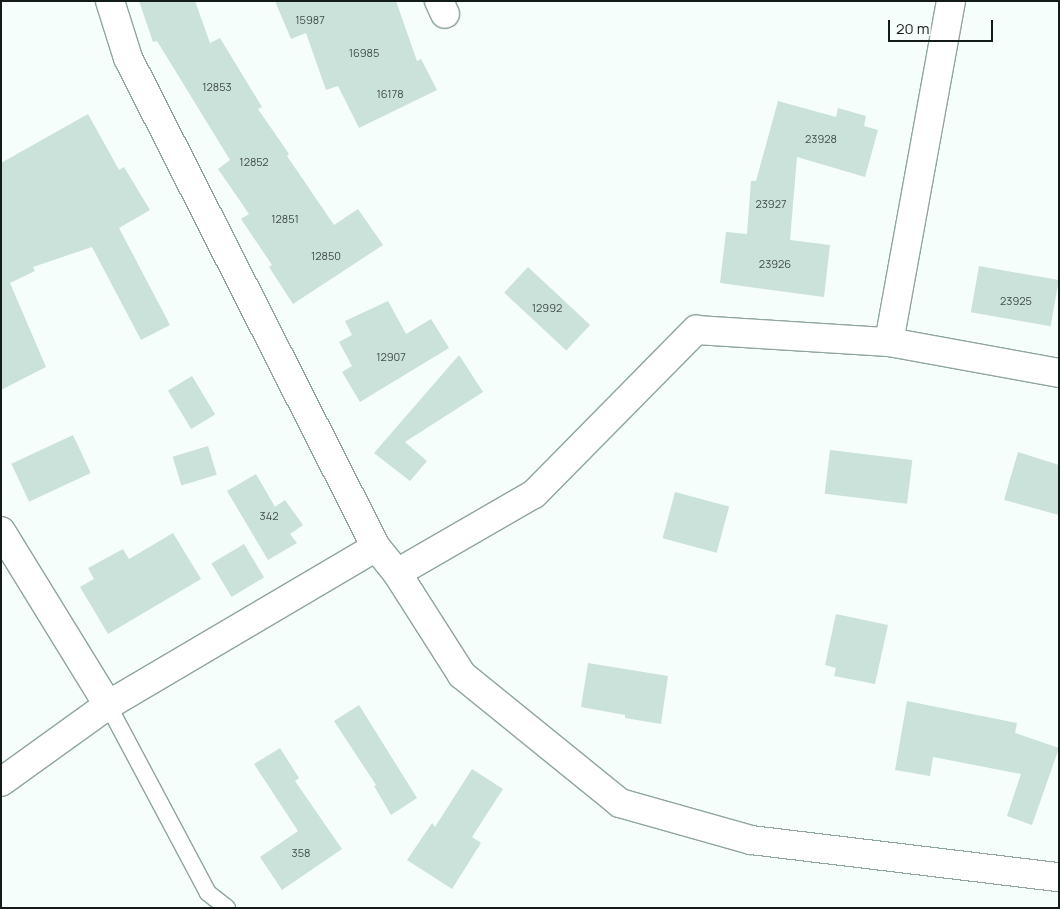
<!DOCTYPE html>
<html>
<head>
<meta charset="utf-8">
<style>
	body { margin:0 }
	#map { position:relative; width:1060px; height:909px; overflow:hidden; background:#f5fefa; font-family:Manrope,sans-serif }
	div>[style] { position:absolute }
	.building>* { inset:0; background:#cae2d9; transform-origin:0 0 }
	.roads { filter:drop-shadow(1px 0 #8fa69d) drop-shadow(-1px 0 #8fa69d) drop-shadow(0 1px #8fa69d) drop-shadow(0 -1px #8fa69d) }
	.lane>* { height:16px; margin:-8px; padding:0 8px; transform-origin:8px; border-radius:8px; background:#fff }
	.street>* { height:28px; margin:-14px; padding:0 14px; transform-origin:14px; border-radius:14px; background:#fff }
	span { translate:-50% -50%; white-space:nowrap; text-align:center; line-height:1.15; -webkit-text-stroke:4px #f5fefa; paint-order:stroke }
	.number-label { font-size:11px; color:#424e49 }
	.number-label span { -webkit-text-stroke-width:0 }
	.frame { position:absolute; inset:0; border:2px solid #141c19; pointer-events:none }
	.scale { position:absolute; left:888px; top:20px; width:105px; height:22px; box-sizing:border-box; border:2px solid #141c19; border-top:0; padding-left:6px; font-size:15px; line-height:18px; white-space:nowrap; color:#141c19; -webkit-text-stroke:4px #f5fefa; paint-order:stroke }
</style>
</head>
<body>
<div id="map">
	<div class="building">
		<div style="clip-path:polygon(139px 1px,195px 1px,210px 43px,220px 38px,262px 107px,258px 109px,289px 154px,287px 156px,334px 225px,358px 209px,383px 245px,293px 304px,269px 267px,272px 265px,241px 219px,249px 214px,218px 169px,230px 160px,157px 41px,153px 42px)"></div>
		<div style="clip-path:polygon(275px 1px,396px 1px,417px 61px,421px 59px,437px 90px,359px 128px,338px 86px,326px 90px,306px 33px,291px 39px)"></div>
		<div style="clip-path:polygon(778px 101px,836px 117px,838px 108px,866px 116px,864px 126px,878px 130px,865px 177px,797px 157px,790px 240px,830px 245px,824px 297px,720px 283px,726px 232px,747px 234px,751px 181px,756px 181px)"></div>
		<div style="clip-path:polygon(88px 114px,119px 170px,124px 167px,150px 210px,119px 228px,170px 325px,141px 340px,92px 247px,33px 267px,35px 271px,10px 283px,46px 367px,1px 390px,1px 163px)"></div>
		<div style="left:979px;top:266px;width:81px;height:47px;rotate:10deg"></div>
		<div style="left:528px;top:267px;width:85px;height:35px;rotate:43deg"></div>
		<div style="clip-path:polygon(388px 301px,406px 334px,431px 319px,449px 348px,360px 402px,342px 372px,352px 366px,339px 342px,352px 335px,345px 321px)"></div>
		<div style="clip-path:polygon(459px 355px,483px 392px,405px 442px,427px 461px,410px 481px,374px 453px)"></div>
		<div style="left:192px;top:376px;width:45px;height:28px;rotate:59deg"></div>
		<div style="left:73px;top:435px;width:42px;height:68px;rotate:65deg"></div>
		<div style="left:208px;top:446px;width:30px;height:37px;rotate:73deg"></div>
		<div style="left:830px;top:450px;width:83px;height:44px;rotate:7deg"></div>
		<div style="clip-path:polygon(1018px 452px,1059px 465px,1059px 515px,1004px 500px)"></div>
		<div style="clip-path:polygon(256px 474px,275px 507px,285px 500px,303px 525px,290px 534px,297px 543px,268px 560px,227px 491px)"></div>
		<div style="left:675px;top:492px;width:56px;height:48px;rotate:15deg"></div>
		<div style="clip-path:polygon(173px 533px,201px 579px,108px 634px,80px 587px,94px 579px,88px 568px,123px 549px,129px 559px)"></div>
		<div style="left:244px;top:544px;width:39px;height:38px;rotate:59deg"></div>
		<div style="clip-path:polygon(836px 614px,888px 625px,875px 684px,834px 676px,836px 668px,825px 665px)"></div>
		<div style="clip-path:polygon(588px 663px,668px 676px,661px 724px,625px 718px,625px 715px,581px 707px)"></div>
		<div style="clip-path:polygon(907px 701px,1017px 723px,1015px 733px,1059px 748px,1032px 825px,1007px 816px,1021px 774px,933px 757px,930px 776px,895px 770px)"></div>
		<div style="clip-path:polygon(359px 705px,417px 798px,391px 815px,374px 786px,376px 785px,334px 721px)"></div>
		<div style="clip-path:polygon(280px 748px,299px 778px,295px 781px,342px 849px,282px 890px,260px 857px,298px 831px,254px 764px)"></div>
		<div style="clip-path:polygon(472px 769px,503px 789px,472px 837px,481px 843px,452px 889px,407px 860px,432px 823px,435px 827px)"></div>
	</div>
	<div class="roads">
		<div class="lane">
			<div style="left:108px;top:705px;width:213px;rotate:62deg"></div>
			<div style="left:208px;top:893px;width:24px;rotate:38deg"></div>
		</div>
		<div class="street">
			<div style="left:110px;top:1px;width:60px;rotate:72.5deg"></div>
			<div style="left:128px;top:58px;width:548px;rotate:63.11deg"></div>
			<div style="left:376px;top:547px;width:33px;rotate:51deg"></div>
			<div style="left:397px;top:573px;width:121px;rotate:57.5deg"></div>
			<div style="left:462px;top:675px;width:203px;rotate:39deg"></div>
			<div style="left:620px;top:803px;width:136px;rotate:15.8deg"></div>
			<div style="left:751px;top:840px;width:310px;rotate:6.9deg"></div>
			<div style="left:439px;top:1px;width:14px;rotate:65deg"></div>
			<div style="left:889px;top:342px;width:347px;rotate:-79.7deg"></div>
			<div style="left:1px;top:531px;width:204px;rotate:58.4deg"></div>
			<div style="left:397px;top:573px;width:158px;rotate:-30deg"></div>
			<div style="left:534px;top:494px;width:231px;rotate:-45.4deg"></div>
			<div style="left:696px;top:330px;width:193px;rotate:3.6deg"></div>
			<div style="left:889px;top:342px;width:173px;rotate:10.3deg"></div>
			<div style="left:1px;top:782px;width:132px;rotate:-35.7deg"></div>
			<div style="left:108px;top:705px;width:311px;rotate:-30.5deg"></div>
		</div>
	</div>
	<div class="number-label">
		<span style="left:310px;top:20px">15987</span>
		<span style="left:364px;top:53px">16985</span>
		<span style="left:217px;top:87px">12853</span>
		<span style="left:390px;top:94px">16178</span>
		<span style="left:821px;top:139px">23928</span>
		<span style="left:254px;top:162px">12852</span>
		<span style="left:771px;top:204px">23927</span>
		<span style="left:285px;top:219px">12851</span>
		<span style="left:326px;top:256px">12850</span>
		<span style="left:775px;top:264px">23926</span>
		<span style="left:1016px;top:301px">23925</span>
		<span style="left:547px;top:308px">12992</span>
		<span style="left:391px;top:357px">12907</span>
		<span style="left:269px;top:516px">342</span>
		<span style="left:301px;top:853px">358</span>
	</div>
	<div class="frame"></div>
	<div class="scale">20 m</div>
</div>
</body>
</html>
